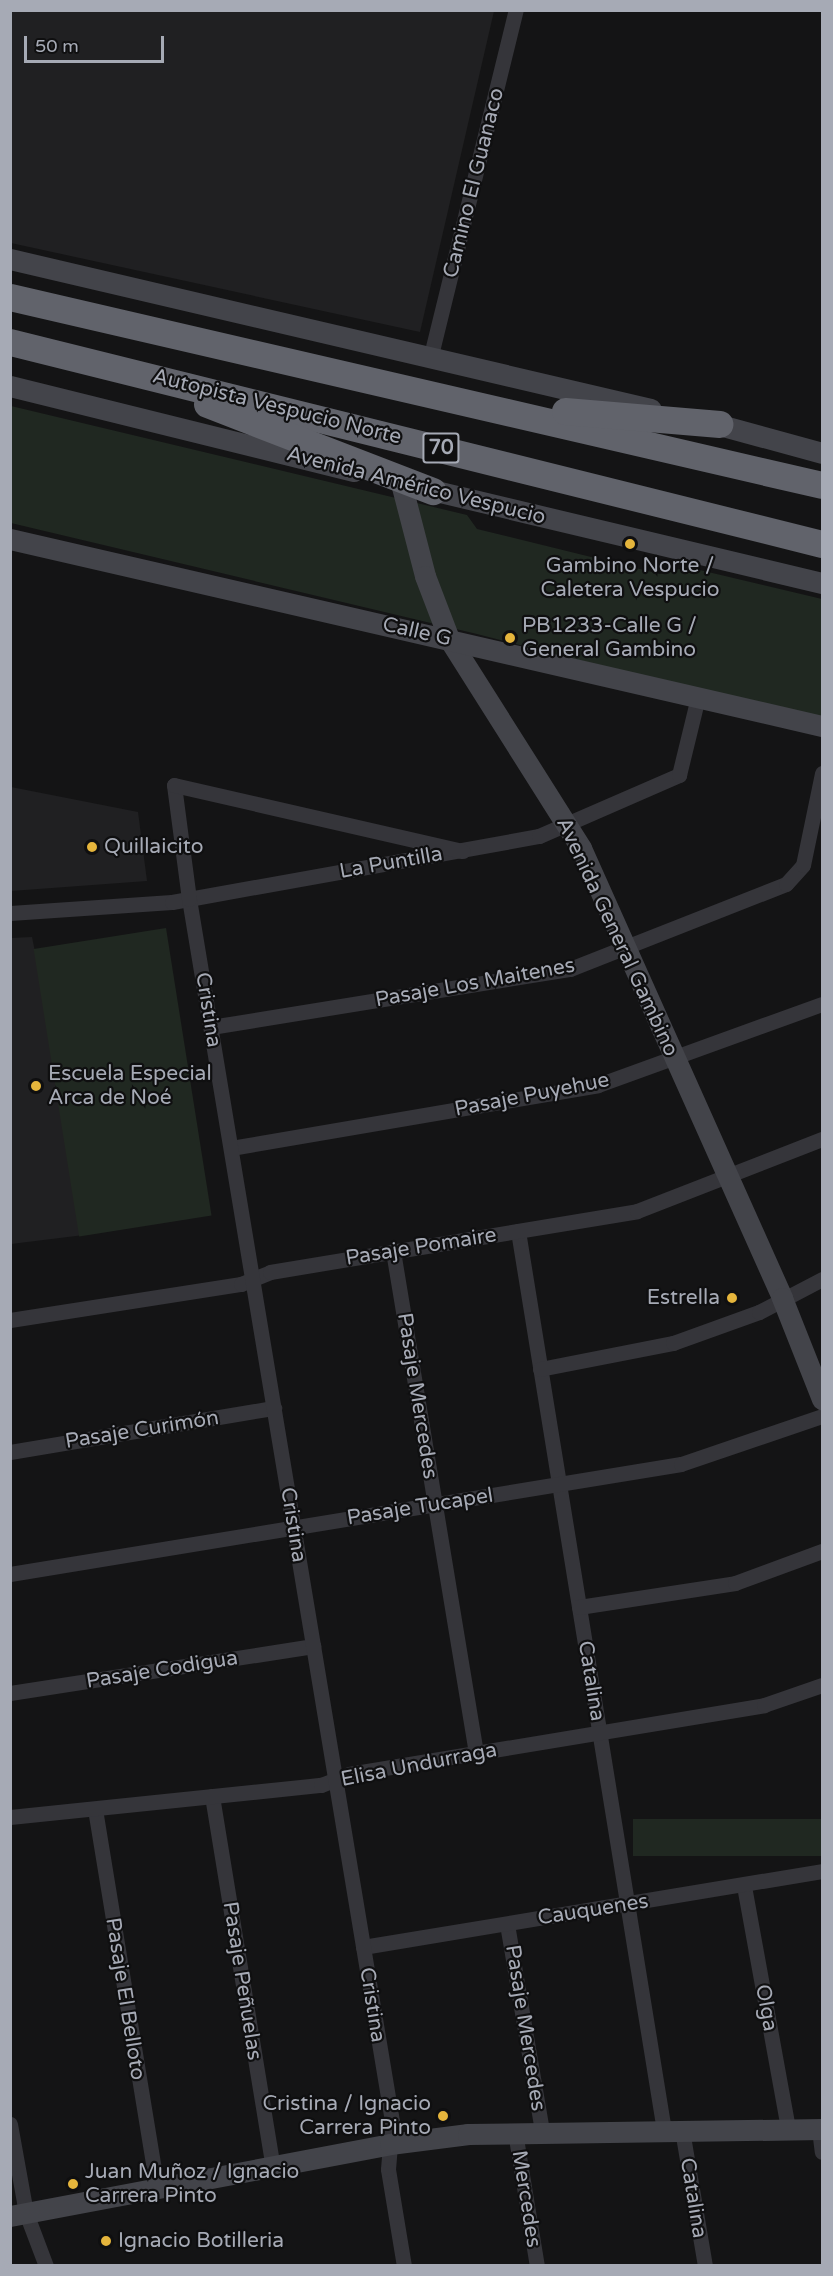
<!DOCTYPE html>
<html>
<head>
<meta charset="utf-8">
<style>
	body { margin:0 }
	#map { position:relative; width:833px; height:2276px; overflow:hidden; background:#141415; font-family:"Varela Round",sans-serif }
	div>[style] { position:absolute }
	.built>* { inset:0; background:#202022 }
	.green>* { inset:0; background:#202821; transform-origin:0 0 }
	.street>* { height:15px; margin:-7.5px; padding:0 7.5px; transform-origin:7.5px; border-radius:7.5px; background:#35353a }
	.secondary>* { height:21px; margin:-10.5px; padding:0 10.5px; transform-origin:10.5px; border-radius:10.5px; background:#43444a }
	.highway>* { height:27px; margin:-13.5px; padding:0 13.5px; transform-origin:13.5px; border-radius:13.5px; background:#61636b }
	.dots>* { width:16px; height:16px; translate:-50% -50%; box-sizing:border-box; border:3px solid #0f0f10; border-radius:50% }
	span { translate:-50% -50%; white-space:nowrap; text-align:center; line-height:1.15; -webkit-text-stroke:4.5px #0f0f10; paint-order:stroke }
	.shield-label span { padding:2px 4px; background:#0f0f10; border:2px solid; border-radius:4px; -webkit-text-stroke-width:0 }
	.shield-label { font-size:20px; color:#a6aab5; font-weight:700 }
	.street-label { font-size:21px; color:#a6aab5 }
	.poi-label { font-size:21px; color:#a6aab5 }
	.left { translate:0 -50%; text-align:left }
	.right { translate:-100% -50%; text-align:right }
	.frame { position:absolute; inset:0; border:12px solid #a6aab5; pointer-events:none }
	.scale { position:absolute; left:24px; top:36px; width:140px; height:27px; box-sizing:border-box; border:3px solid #a6aab5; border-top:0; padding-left:8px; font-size:18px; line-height:21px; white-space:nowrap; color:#a6aab5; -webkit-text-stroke:4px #0f0f10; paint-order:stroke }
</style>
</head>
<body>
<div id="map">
	<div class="built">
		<div style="clip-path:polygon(10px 11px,494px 11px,420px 332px,11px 243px)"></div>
		<div style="clip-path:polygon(11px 787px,138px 812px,147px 881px,11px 891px)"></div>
		<div style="clip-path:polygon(32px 937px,92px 1234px,11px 1244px,11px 938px)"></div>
	</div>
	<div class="green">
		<div style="clip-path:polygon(11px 406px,467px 515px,477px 529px,660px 574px,687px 567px,822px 599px,822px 722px,477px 634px,11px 523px)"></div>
		<div style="left:166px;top:928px;width:291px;height:134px;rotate:81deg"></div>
		<div style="left:822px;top:1819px;width:37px;height:189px;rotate:90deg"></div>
	</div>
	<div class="street">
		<div style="left:431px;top:355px;width:355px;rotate:-76.2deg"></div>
		<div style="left:10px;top:913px;width:162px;rotate:-3.9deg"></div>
		<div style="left:172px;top:902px;width:373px;rotate:-10.2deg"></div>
		<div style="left:539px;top:836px;width:153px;rotate:-23.5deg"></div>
		<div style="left:679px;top:775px;width:80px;rotate:-76.3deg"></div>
		<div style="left:211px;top:1027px;width:364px;rotate:-9.2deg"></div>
		<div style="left:570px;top:969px;width:232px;rotate:-21.5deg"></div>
		<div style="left:786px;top:884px;width:25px;rotate:-48deg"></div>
		<div style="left:803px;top:865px;width:94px;rotate:-78.3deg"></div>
		<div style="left:231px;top:1148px;width:372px;rotate:-9.7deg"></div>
		<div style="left:598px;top:1085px;width:238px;rotate:-19.9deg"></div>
		<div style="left:518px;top:1231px;width:911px;rotate:80.78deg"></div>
		<div style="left:393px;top:1251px;width:509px;rotate:80.61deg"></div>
		<div style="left:10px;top:1320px;width:234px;rotate:-8.9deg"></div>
		<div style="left:241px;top:1284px;width:31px;rotate:-22deg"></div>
		<div style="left:270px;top:1272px;width:372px;rotate:-9.4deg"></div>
		<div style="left:637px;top:1211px;width:199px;rotate:-21.3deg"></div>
		<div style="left:540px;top:1369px;width:136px;rotate:-11.1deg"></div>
		<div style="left:673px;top:1343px;width:91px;rotate:-19.8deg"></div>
		<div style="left:759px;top:1312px;width:71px;rotate:-27.6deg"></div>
		<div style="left:10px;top:1452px;width:268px;rotate:-9.5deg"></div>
		<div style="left:10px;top:1574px;width:680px;rotate:-9.31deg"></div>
		<div style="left:681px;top:1464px;width:149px;rotate:-18.8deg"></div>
		<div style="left:579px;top:1607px;width:158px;rotate:-8.7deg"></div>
		<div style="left:735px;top:1583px;width:93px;rotate:-20.2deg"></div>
		<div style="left:10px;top:1693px;width:307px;rotate:-8.8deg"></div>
		<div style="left:212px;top:1796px;width:376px;rotate:80.7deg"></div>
		<div style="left:95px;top:1809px;width:384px;rotate:80.7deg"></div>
		<div style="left:10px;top:1817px;width:313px;rotate:-5.9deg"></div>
		<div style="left:321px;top:1785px;width:30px;rotate:-21deg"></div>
		<div style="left:349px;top:1774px;width:421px;rotate:-9.4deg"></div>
		<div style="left:764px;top:1705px;width:61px;rotate:-19deg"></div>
		<div style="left:744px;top:1886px;width:247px;rotate:79.7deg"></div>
		<div style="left:507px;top:1924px;width:211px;rotate:80.4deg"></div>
		<div style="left:363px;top:1947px;width:465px;rotate:-9.4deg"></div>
		<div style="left:10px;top:2124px;width:90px;rotate:79.8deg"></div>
		<div style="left:26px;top:2213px;width:57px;rotate:69.3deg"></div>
		<div style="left:819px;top:2129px;width:23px;rotate:83deg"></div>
		<div style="left:682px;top:2130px;width:138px;rotate:80.4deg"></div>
		<div style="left:515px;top:2132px;width:136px;rotate:80.7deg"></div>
		<div style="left:404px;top:2266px;width:98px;rotate:-99.4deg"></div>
		<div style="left:388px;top:2169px;width:48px;rotate:-85.2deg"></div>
		<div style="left:392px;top:2121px;width:1239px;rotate:-99.43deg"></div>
		<div style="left:189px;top:899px;width:115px;rotate:-97.5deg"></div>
		<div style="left:174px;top:785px;width:296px;rotate:12.9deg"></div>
	</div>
	<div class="secondary">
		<div style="left:10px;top:259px;width:658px;rotate:13.17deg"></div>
		<div style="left:10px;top:386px;width:354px;rotate:13.9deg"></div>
		<div style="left:705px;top:421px;width:121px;rotate:15.3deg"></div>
		<div style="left:401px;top:483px;width:96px;rotate:75.5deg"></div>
		<div style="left:425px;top:576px;width:67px;rotate:69.1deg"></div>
		<div style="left:449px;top:639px;width:247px;rotate:57.7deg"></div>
		<div style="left:581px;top:848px;width:493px;rotate:65.9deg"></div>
		<div style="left:782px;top:1298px;width:109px;rotate:68.4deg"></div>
		<div style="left:419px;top:487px;width:414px;rotate:13.4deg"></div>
		<div style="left:10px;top:539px;width:833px;rotate:12.97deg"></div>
		<div style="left:10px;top:2216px;width:387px;rotate:-10.7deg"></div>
		<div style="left:390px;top:2144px;width:79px;rotate:-7.3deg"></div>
		<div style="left:468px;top:2134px;width:354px;rotate:-0.8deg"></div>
	</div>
	<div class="highway">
		<div style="left:10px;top:297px;width:833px;rotate:13.04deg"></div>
		<div style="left:10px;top:342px;width:837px;rotate:13.97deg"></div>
		<div style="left:207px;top:404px;width:242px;rotate:21.1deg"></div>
		<div style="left:565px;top:411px;width:155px;rotate:4.8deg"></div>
	</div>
	<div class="dots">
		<div style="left:630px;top:544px;background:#e5b53c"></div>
		<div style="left:510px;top:638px;background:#e5b53c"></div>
		<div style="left:92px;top:847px;background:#e5b53c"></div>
		<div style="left:36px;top:1086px;background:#e5b53c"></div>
		<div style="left:732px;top:1298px;background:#e5b53c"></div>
		<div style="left:443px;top:2116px;background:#e5b53c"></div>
		<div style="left:73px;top:2184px;background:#e5b53c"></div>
		<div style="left:106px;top:2241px;background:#e5b53c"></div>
	</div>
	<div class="shield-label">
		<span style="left:441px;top:448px">70</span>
	</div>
	<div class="street-label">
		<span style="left:474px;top:183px;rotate:-76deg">Camino El Guanaco</span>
		<span style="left:277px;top:407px;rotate:14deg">Autopista Vespucio Norte</span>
		<span style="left:416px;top:486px;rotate:14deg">Avenida Américo Vespucio</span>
		<span style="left:417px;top:632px;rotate:13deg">Calle G</span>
		<span style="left:391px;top:863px;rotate:-10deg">La Puntilla</span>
		<span style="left:617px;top:937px;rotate:65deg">Avenida General Gambino</span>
		<span style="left:475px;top:983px;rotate:-10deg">Pasaje Los Maitenes</span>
		<span style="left:208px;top:1010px;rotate:81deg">Cristina</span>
		<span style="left:532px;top:1095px;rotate:-11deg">Pasaje Puyehue</span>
		<span style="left:421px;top:1247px;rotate:-9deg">Pasaje Pomaire</span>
		<span style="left:417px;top:1396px;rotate:81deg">Pasaje Mercedes</span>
		<span style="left:142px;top:1430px;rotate:-9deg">Pasaje Curimón</span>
		<span style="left:420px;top:1507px;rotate:-9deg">Pasaje Tucapel</span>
		<span style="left:293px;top:1525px;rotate:81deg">Cristina</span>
		<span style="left:162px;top:1670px;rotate:-9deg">Pasaje Codigua</span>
		<span style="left:591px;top:1681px;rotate:81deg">Catalina</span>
		<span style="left:419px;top:1765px;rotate:-11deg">Elisa Undurraga</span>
		<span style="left:593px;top:1910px;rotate:-9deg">Cauquenes</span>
		<span style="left:242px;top:1981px;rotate:81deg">Pasaje Peñuelas</span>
		<span style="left:125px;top:1999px;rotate:81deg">Pasaje El Belloto</span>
		<span style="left:372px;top:2005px;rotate:81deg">Cristina</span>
		<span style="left:766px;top:2008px;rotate:80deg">Olga</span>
		<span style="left:525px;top:2028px;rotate:81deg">Pasaje Mercedes</span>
		<span style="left:693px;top:2198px;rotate:81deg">Catalina</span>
		<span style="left:526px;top:2199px;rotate:81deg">Mercedes</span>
	</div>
	<div class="poi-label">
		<span style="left:630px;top:578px">Gambino Norte /<br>Caletera Vespucio</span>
		<span class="left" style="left:522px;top:638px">PB1233-Calle G /<br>General Gambino</span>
		<span class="left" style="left:104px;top:847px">Quillaicito</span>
		<span class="left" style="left:48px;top:1086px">Escuela Especial<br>Arca de Noé</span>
		<span class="right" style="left:720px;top:1298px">Estrella</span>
		<span class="right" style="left:431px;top:2116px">Cristina / Ignacio<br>Carrera Pinto</span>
		<span class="left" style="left:85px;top:2184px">Juan Muñoz / Ignacio<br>Carrera Pinto</span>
		<span class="left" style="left:118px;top:2241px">Ignacio Botilleria</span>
	</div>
	<div class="frame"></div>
	<div class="scale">50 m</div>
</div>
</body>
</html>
